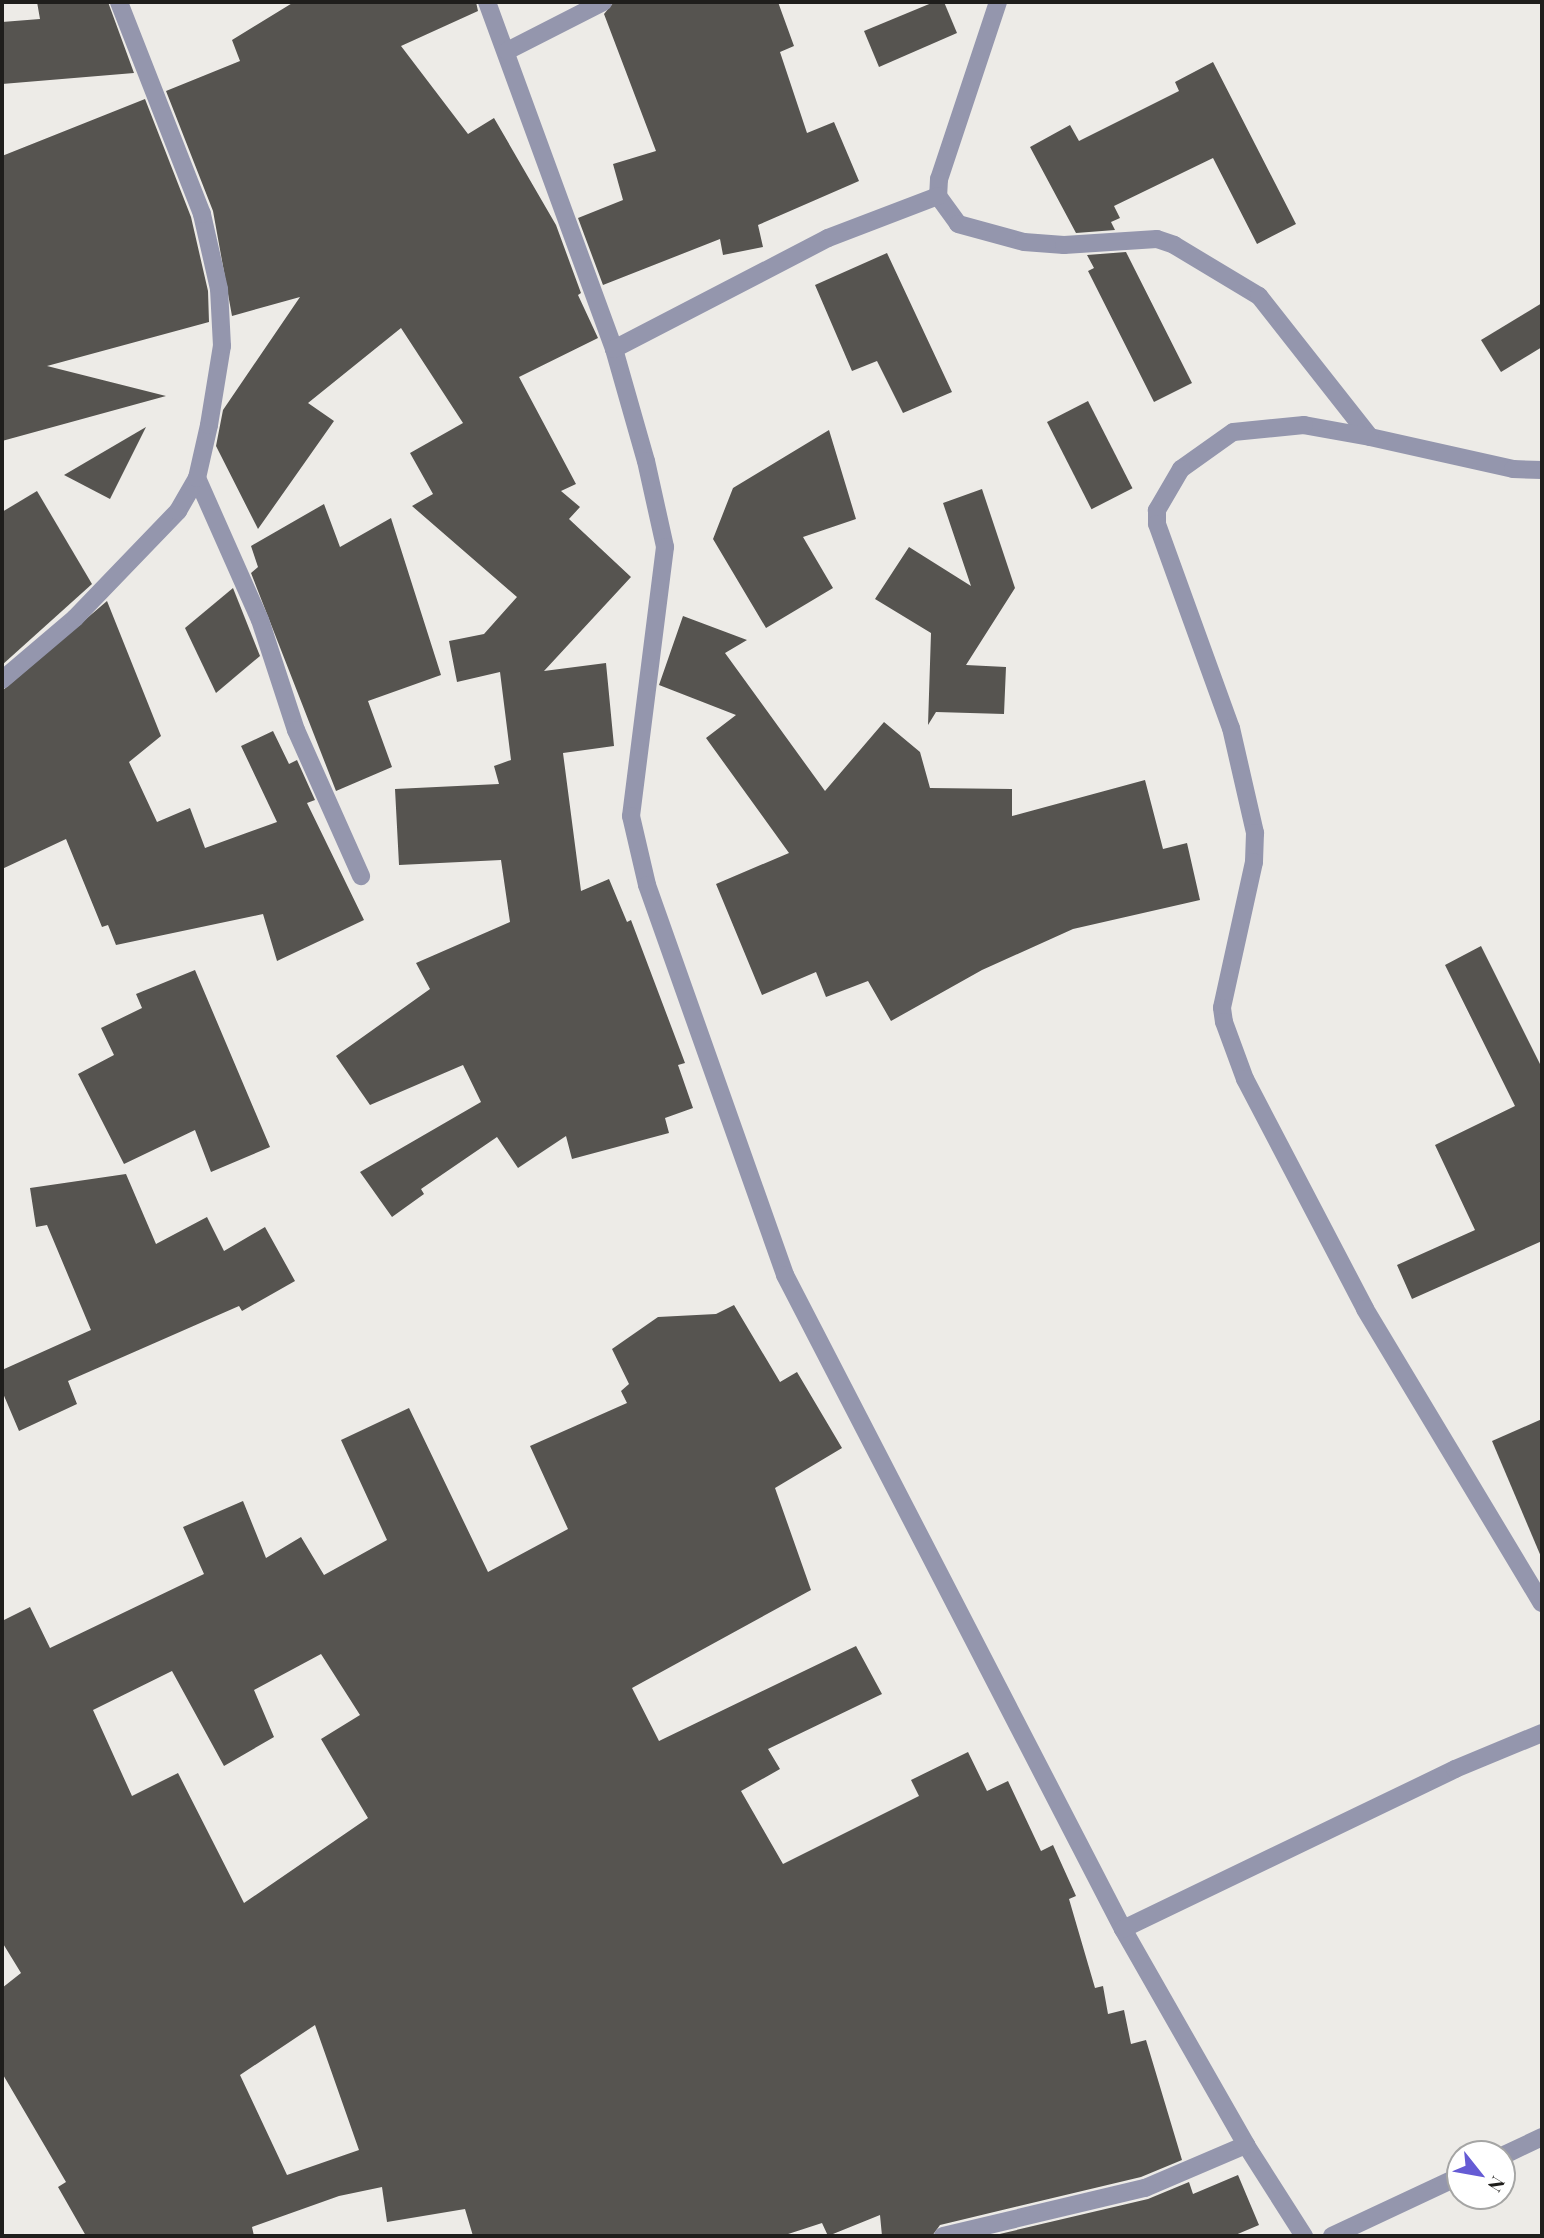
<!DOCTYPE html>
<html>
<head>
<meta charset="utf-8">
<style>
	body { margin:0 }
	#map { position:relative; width:1544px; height:2238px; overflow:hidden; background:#edebe7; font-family:"Playfair Display",serif }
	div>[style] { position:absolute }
	.building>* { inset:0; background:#565450; transform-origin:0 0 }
	.street>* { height:18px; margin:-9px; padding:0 9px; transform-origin:9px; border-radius:9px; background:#9496ad }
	span { translate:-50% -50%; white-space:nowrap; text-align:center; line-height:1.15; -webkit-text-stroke:7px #fff; paint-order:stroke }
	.frame { position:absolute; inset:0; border:4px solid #1f1e1c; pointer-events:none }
	.north { position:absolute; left:1446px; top:2140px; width:70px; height:70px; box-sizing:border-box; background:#fff; border:2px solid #a5a5a4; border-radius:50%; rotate:121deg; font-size:19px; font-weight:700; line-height:28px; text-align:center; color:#1f1e1c }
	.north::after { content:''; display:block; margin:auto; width:24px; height:32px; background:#655bd4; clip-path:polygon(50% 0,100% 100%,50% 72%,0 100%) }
</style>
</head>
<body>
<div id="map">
	<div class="building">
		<div style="clip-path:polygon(37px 2px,108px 2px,134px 73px,2px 84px,2px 22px,40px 19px)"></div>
		<div style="clip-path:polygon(294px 2px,476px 2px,478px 11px,401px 46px,468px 134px,494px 118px,556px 225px,581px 293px,578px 295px,598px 338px,519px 377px,576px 484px,561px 491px,580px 507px,569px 519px,631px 577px,544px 671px,606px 663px,614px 746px,563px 753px,581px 891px,609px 879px,627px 922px,631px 920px,685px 1063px,678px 1065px,693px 1108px,665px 1118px,669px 1133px,572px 1159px,566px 1136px,518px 1168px,497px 1137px,421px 1189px,424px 1194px,392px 1217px,360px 1172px,481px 1102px,463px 1065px,370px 1105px,336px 1056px,430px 989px,416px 963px,510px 922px,501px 860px,399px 865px,395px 789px,499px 784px,494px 766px,511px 760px,500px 672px,457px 682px,449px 641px,484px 634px,517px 597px,412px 506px,433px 494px,410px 453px,463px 423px,401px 328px,308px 403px,334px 421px,258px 529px,216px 446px,223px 410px,300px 297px,232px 316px,213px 211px,166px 91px,240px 61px,232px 40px)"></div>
		<div style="clip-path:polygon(614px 2px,778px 2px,794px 46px,780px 52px,807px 133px,834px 122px,859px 181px,758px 225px,763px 247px,723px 255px,720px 239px,603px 285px,578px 218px,623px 200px,613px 164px,656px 151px,604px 14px)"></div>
		<div style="clip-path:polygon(934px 2px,944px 2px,957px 33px,879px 67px,864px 31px)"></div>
		<div style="clip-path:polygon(1213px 62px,1296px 224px,1257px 244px,1213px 158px,1114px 206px,1120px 218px,1111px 222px,1115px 230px,1076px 233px,1030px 147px,1070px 125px,1079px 141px,1179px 91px,1175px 82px)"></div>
		<div style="clip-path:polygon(145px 99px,191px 217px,208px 291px,209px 322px,47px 366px,166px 396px,2px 441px,2px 156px)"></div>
		<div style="clip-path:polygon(1126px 252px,1192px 383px,1154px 402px,1088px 271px,1094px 268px,1087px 255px)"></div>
		<div style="clip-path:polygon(887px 253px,952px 392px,903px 413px,877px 361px,852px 371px,815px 285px)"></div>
		<div style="clip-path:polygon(1542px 303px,1542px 347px,1501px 372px,1481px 340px)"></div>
		<div style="left:1088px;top:401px;width:98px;height:46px;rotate:63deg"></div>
		<div style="clip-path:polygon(146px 427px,110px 499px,64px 475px)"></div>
		<div style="clip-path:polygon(829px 430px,856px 519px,803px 537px,833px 588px,766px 628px,713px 539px,733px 488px)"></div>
		<div style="clip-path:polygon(982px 489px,1015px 588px,966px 665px,1006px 667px,1004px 714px,936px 712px,928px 725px,931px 633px,875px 599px,909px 547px,971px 586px,943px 503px)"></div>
		<div style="clip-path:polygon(37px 491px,92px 584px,2px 665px,2px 512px)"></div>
		<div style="clip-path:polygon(324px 504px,340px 547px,391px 518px,441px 675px,368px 701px,392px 767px,336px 791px,251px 573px,258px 567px,251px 546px)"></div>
		<div style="clip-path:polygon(233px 588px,260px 656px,216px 693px,185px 628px)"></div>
		<div style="clip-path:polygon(107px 601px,161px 736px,129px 762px,157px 822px,190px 808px,205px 848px,277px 822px,241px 746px,273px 731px,289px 764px,297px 760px,315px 800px,307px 803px,364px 920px,277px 961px,263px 914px,116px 945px,108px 925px,102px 927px,66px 839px,2px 869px,2px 691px)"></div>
		<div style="clip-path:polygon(683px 616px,747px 640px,725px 653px,825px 791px,884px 722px,920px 752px,930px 788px,1012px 789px,1012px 816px,1145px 780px,1163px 849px,1187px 843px,1200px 900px,1073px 929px,982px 970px,891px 1021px,868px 981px,826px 997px,816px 972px,762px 995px,716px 884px,789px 853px,706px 738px,736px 715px,659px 685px)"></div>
		<div style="clip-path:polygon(1481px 946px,1542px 1068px,1542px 1241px,1412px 1299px,1397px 1265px,1475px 1230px,1435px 1145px,1515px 1106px,1445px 965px)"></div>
		<div style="clip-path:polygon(195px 970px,270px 1147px,211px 1172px,195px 1130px,124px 1164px,78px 1074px,114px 1055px,101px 1028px,142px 1008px,136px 994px)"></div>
		<div style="clip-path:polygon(126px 1174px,156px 1244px,207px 1217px,224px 1251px,265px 1227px,295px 1281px,242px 1311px,239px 1306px,68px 1381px,77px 1404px,19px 1431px,2px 1391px,2px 1370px,91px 1330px,47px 1225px,36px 1227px,30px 1188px)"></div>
		<div style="clip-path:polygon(evenodd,734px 1305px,780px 1382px,797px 1372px,842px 1448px,775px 1488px,811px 1590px,632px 1688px,659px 1741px,856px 1646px,882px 1694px,768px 1749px,780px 1769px,741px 1791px,783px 1864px,919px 1796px,911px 1780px,968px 1752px,987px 1791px,1008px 1781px,1041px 1851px,1053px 1845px,1076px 1896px,1069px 1899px,1095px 1988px,1103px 1986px,1108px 2014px,1124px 2010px,1131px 2044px,1146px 2040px,1182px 2160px,1141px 2177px,940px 2225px,932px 2236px,882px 2236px,880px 2215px,828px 2236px,822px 2223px,782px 2236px,473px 2236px,465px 2209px,387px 2222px,382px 2187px,339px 2196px,252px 2227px,254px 2236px,86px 2236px,58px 2187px,66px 2182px,2px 2073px,2px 1988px,21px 1973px,2px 1942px,2px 1621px,30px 1607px,50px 1648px,204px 1574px,183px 1527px,243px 1501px,266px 1558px,301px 1537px,324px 1575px,387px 1540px,341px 1440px,409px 1408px,488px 1572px,568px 1529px,530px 1446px,627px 1403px,621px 1391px,629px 1384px,612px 1349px,658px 1317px,716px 1314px,734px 1305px,321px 1654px,360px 1715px,321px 1739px,368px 1818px,244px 1903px,178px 1773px,132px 1796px,93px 1710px,172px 1671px,224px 1766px,274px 1737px,254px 1690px,321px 1654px,734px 1305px,315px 2025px,359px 2150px,287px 2175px,240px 2075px,315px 2025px)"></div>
		<div style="clip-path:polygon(1542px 1419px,1542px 1559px,1492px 1441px)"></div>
		<div style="clip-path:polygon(1238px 2175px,1259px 2225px,1233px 2236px,991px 2236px,1148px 2199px,1189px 2182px,1193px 2194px)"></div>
	</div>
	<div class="street">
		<div style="left:487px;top:2px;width:370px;rotate:69.9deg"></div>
		<div style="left:614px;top:349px;width:116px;rotate:74.1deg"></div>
		<div style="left:646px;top:461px;width:88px;rotate:77.5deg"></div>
		<div style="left:665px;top:547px;width:271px;rotate:97.2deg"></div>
		<div style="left:631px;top:816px;width:71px;rotate:76.9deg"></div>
		<div style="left:647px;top:885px;width:414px;rotate:70.5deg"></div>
		<div style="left:785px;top:1275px;width:736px;rotate:62.67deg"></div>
		<div style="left:1123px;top:1929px;width:249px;rotate:60.3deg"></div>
		<div style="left:1246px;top:2145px;width:108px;rotate:57.5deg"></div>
		<div style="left:998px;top:2px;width:187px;rotate:108.4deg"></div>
		<div style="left:939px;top:179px;width:17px;rotate:93deg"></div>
		<div style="left:938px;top:196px;width:34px;rotate:54deg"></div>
		<div style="left:958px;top:224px;width:68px;rotate:15.3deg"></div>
		<div style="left:1024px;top:242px;width:40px;rotate:4.3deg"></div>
		<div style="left:1064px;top:245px;width:93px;rotate:-3.7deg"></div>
		<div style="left:1157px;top:239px;width:18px;rotate:19deg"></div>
		<div style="left:1174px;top:245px;width:99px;rotate:31deg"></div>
		<div style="left:1259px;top:296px;width:179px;rotate:51.8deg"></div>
		<div style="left:1370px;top:437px;width:147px;rotate:12.6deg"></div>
		<div style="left:1513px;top:469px;width:29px;rotate:2deg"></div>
		<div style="left:507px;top:51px;width:108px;rotate:-27deg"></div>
		<div style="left:614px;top:349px;width:241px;rotate:-27.4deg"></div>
		<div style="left:828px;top:238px;width:118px;rotate:-20.9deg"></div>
		<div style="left:1370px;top:437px;width:67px;rotate:-169.7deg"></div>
		<div style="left:1304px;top:425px;width:71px;rotate:174.4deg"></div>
		<div style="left:1233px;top:432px;width:64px;rotate:144.6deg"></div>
		<div style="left:1181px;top:469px;width:48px;rotate:120.3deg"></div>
		<div style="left:1157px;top:510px;width:14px;rotate:90deg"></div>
		<div style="left:1157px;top:524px;width:217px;rotate:70.1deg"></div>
		<div style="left:1231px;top:728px;width:108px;rotate:77.1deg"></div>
		<div style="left:1255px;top:833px;width:29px;rotate:92deg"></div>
		<div style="left:1254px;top:862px;width:149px;rotate:102.4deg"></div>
		<div style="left:1222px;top:1008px;width:14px;rotate:82deg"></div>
		<div style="left:1224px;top:1022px;width:61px;rotate:69.8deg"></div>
		<div style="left:1245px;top:1079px;width:259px;rotate:62.4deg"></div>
		<div style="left:1365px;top:1309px;width:343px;rotate:59deg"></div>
		<div style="left:197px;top:478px;width:155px;rotate:66.1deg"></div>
		<div style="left:260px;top:620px;width:116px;rotate:71.9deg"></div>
		<div style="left:296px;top:730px;width:160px;rotate:66deg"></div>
		<div style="left:2px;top:680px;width:96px;rotate:-40.3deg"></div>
		<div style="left:75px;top:618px;width:149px;rotate:-46.1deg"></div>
		<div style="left:178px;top:511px;width:38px;rotate:-60deg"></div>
		<div style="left:197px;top:478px;width:54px;rotate:-77.2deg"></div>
		<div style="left:209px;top:425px;width:80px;rotate:-80.7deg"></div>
		<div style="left:222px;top:346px;width:57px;rotate:-93deg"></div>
		<div style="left:219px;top:289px;width:77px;rotate:-102.8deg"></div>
		<div style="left:202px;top:214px;width:228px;rotate:-111.4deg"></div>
		<div style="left:1123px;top:1929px;width:369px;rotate:-25.7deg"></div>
		<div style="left:1455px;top:1769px;width:94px;rotate:-22.5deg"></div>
		<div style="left:1502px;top:2156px;width:44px;rotate:-25.4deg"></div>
		<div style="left:943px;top:2236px;width:208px;rotate:-13.4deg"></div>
		<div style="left:1145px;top:2188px;width:110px;rotate:-23.1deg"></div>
		<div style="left:1332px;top:2236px;width:141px;rotate:-25.1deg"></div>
	</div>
	<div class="frame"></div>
	<div class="north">N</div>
</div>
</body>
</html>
